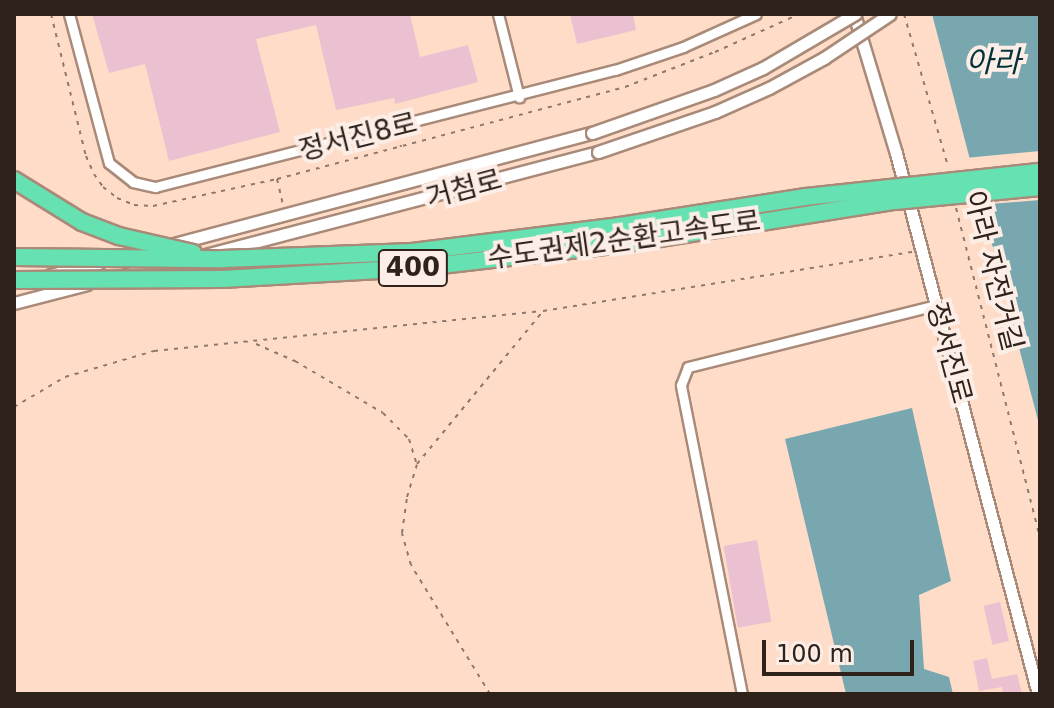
<!DOCTYPE html>
<html>
<head>
<meta charset="utf-8">
<style>
	body { margin:0 }
	#map { position:relative; width:1054px; height:708px; overflow:hidden; background:#fedcc8; font-family:"DejaVu Sans","Noto Sans KR",sans-serif }
	div>[style] { position:absolute }
	.water>* { inset:0; background:#78a7b0 }
	.pier>* { inset:0; background:#fedcc8 }
	.building>* { inset:0; background:#ebc1d1; transform-origin:0 0 }
	.path>* { height:2px; margin-top:-1px; transform-origin:0; background:repeating-linear-gradient(90deg,#8f796c 0 4px,transparent 0 10px) }
	.roads { filter:drop-shadow(2px 0 #a98a78) drop-shadow(-2px 0 #a98a78) drop-shadow(0 2px #a98a78) drop-shadow(0 -2px #a98a78) }
	.minor>* { height:9px; margin:-4.5px; padding:0 4.5px; transform-origin:4.5px; border-radius:4.5px; background:#fff }
	.tertiary>* { height:11px; margin:-5.5px; padding:0 5.5px; transform-origin:5.5px; border-radius:5.5px; background:#fff }
	.bridges { filter:drop-shadow(2px 0 #a98a78) drop-shadow(-2px 0 #a98a78) drop-shadow(0 2px #a98a78) drop-shadow(0 -2px #a98a78) }
	.tertiary-bridge>* { height:11px; margin:-5.5px; padding:0 5.5px; transform-origin:5.5px; border-radius:5.5px; background:#fff }
	.motorway-bridge>* { height:16px; margin:-8px; padding:0 8px; transform-origin:8px; border-radius:8px; background:#66e1b2 }
	span { translate:-50% -50%; white-space:nowrap; text-align:center; line-height:1.15; -webkit-text-stroke:8px #fceee6; paint-order:stroke }
	.shield-label span { padding:2px 6px; background:#fceee6; border:2px solid; border-radius:6px; -webkit-text-stroke-width:0 }
	.shield-label { font-size:26px; color:#2e221b; font-weight:700 }
	.street-label { font-size:28px; color:#2e221b }
	.water-label { font-size:30px; color:#013239; font-style:italic }
	.frame { position:absolute; inset:0; border:16px solid #2e221b; pointer-events:none }
	.scale { position:absolute; left:762px; top:640px; width:152px; height:36px; box-sizing:border-box; border:4px solid #2e221b; border-top:0; padding-left:10px; font-size:24px; line-height:28px; white-space:nowrap; color:#2e221b; -webkit-text-stroke:6px #fceee6; paint-order:stroke }
</style>
</head>
<body>
<div id="map">
	<div class="water">
		<div style="clip-path:polygon(932px 14px,1040px 14px,1040px 428px)"></div>
		<div style="clip-path:polygon(912px 408px,951px 581px,919px 595px,924px 669px,949px 677px,953px 694px,846px 694px,785px 439px)"></div>
	</div>
	<div class="pier">
		<div style="clip-path:polygon(1040px 151px,1040px 200px,978px 205px,965px 158px)"></div>
	</div>
	<div class="building">
		<div style="clip-path:polygon(92px 14px,410px 14px,420px 57px,468px 45px,478px 82px,395px 104px,394px 98px,336px 110px,316px 25px,256px 39px,280px 132px,169px 161px,145px 64px,109px 73px)"></div>
		<div style="clip-path:polygon(570px 14px,633px 14px,636px 30px,577px 44px)"></div>
		<div style="left:757px;top:540px;width:83px;height:34px;rotate:80deg"></div>
		<div style="left:1000px;top:602px;width:40px;height:17px;rotate:77deg"></div>
		<div style="clip-path:polygon(987px 658px,992px 679px,1017px 674px,1022px 694px,1003px 694px,1002px 687px,979px 691px,973px 661px)"></div>
	</div>
	<div class="path">
		<div style="left:51px;top:14px;width:146px;rotate:76.2deg"></div>
		<div style="left:86px;top:156px;width:20px;rotate:66deg"></div>
		<div style="left:94px;top:174px;width:16px;rotate:55deg"></div>
		<div style="left:103px;top:187px;width:18px;rotate:38deg"></div>
		<div style="left:117px;top:198px;width:18px;rotate:22deg"></div>
		<div style="left:134px;top:205px;width:19px;rotate:3deg"></div>
		<div style="left:153px;top:206px;width:127px;rotate:-12.3deg"></div>
		<div style="left:277px;top:179px;width:360px;rotate:-14.8deg"></div>
		<div style="left:625px;top:87px;width:97px;rotate:-21.3deg"></div>
		<div style="left:715px;top:52px;width:92px;rotate:-24.3deg"></div>
		<div style="left:904px;top:14px;width:158px;rotate:73.9deg"></div>
		<div style="left:399px;top:135px;width:12px;rotate:81deg"></div>
		<div style="left:277px;top:179px;width:26px;rotate:77deg"></div>
		<div style="left:956px;top:208px;width:341px;rotate:75.7deg"></div>
		<div style="left:256px;top:344px;width:43px;rotate:23.6deg"></div>
		<div style="left:295px;top:361px;width:102px;rotate:30.6deg"></div>
		<div style="left:383px;top:413px;width:37px;rotate:45deg"></div>
		<div style="left:409px;top:439px;width:24px;rotate:73deg"></div>
		<div style="left:14px;top:407px;width:59px;rotate:-30.5deg"></div>
		<div style="left:65px;top:377px;width:93px;rotate:-16.3deg"></div>
		<div style="left:154px;top:351px;width:390px;rotate:-5.9deg"></div>
		<div style="left:490px;top:694px;width:151px;rotate:-121.5deg"></div>
		<div style="left:411px;top:565px;width:33px;rotate:-106deg"></div>
		<div style="left:402px;top:533px;width:36px;rotate:-82deg"></div>
		<div style="left:407px;top:497px;width:34px;rotate:-73deg"></div>
		<div style="left:417px;top:464px;width:198px;rotate:-50.5deg"></div>
		<div style="left:543px;top:311px;width:375px;rotate:-9.1deg"></div>
	</div>
	<div class="roads">
		<div class="minor">
			<div style="left:69px;top:14px;width:154px;rotate:75deg"></div>
			<div style="left:109px;top:163px;width:31px;rotate:38deg"></div>
			<div style="left:133px;top:182px;width:23px;rotate:13deg"></div>
			<div style="left:155px;top:187px;width:475px;rotate:-14.3deg"></div>
			<div style="left:615px;top:70px;width:72px;rotate:-18.7deg"></div>
			<div style="left:683px;top:47px;width:80px;rotate:-24.3deg"></div>
			<div style="left:498px;top:14px;width:86px;rotate:75.8deg"></div>
			<div style="left:742px;top:694px;width:315px;rotate:-101.2deg"></div>
			<div style="left:681px;top:385px;width:19px;rotate:-69deg"></div>
			<div style="left:688px;top:367px;width:256px;rotate:-14deg"></div>
		</div>
		<div class="tertiary">
			<div style="left:854px;top:14px;width:145px;rotate:73.2deg"></div>
			<div style="left:896px;top:153px;width:559px;rotate:75.29deg"></div>
			<div style="left:170px;top:245px;width:437px;rotate:-14.9deg"></div>
			<div style="left:205px;top:255px;width:406px;rotate:-14.7deg"></div>
			<div style="left:127px;top:274px;width:46px;rotate:-13.7deg"></div>
			<div style="left:50px;top:275px;width:50px;rotate:-13.8deg"></div>
			<div style="left:14px;top:303px;width:75px;rotate:-14.6deg"></div>
		</div>
	</div>
	<div class="bridges">
		<div class="tertiary-bridge">
			<div style="left:592px;top:133px;width:129px;rotate:-19.4deg"></div>
			<div style="left:714px;top:90px;width:54px;rotate:-24.2deg"></div>
			<div style="left:763px;top:68px;width:107px;rotate:-30.4deg"></div>
			<div style="left:598px;top:152px;width:124px;rotate:-18.9deg"></div>
			<div style="left:715px;top:112px;width:59px;rotate:-24deg"></div>
			<div style="left:769px;top:88px;width:63px;rotate:-28.6deg"></div>
			<div style="left:824px;top:58px;width:79px;rotate:-33.7deg"></div>
		</div>
		<div class="motorway-bridge">
			<div style="left:14px;top:180px;width:80px;rotate:31.7deg"></div>
			<div style="left:82px;top:222px;width:40px;rotate:21deg"></div>
			<div style="left:119px;top:236px;width:76px;rotate:12.9deg"></div>
			<div style="left:14px;top:257px;width:208px;rotate:0.6deg"></div>
			<div style="left:222px;top:259px;width:190px;rotate:-2.1deg"></div>
			<div style="left:412px;top:252px;width:210px;rotate:-7.1deg"></div>
			<div style="left:620px;top:226px;width:187px;rotate:-8.9deg"></div>
			<div style="left:805px;top:197px;width:236px;rotate:-6.1deg"></div>
			<div style="left:14px;top:280px;width:208px;rotate:-0.3deg"></div>
			<div style="left:222px;top:279px;width:193px;rotate:-3.3deg"></div>
			<div style="left:415px;top:268px;width:208px;rotate:-6.6deg"></div>
			<div style="left:622px;top:244px;width:276px;rotate:-9deg"></div>
			<div style="left:895px;top:201px;width:146px;rotate:-5.5deg"></div>
		</div>
	</div>
	<div class="shield-label">
		<span style="left:413px;top:268px">400</span>
	</div>
	<div class="street-label">
		<span style="left:358px;top:137px;rotate:-14deg">정서진8로</span>
		<span style="left:464px;top:189px;rotate:-15deg">거첨로</span>
		<span style="left:624px;top:240px;rotate:-8deg">수도권제2순환고속도로</span>
		<span style="left:993px;top:271px;rotate:76deg">아라 자전거길</span>
		<span style="left:949px;top:353px;rotate:75deg">정서진로</span>
	</div>
	<div class="water-label">
		<span style="left:993px;top:62px">아라</span>
	</div>
	<div class="frame"></div>
	<div class="scale">100 m</div>
</div>
</body>
</html>
